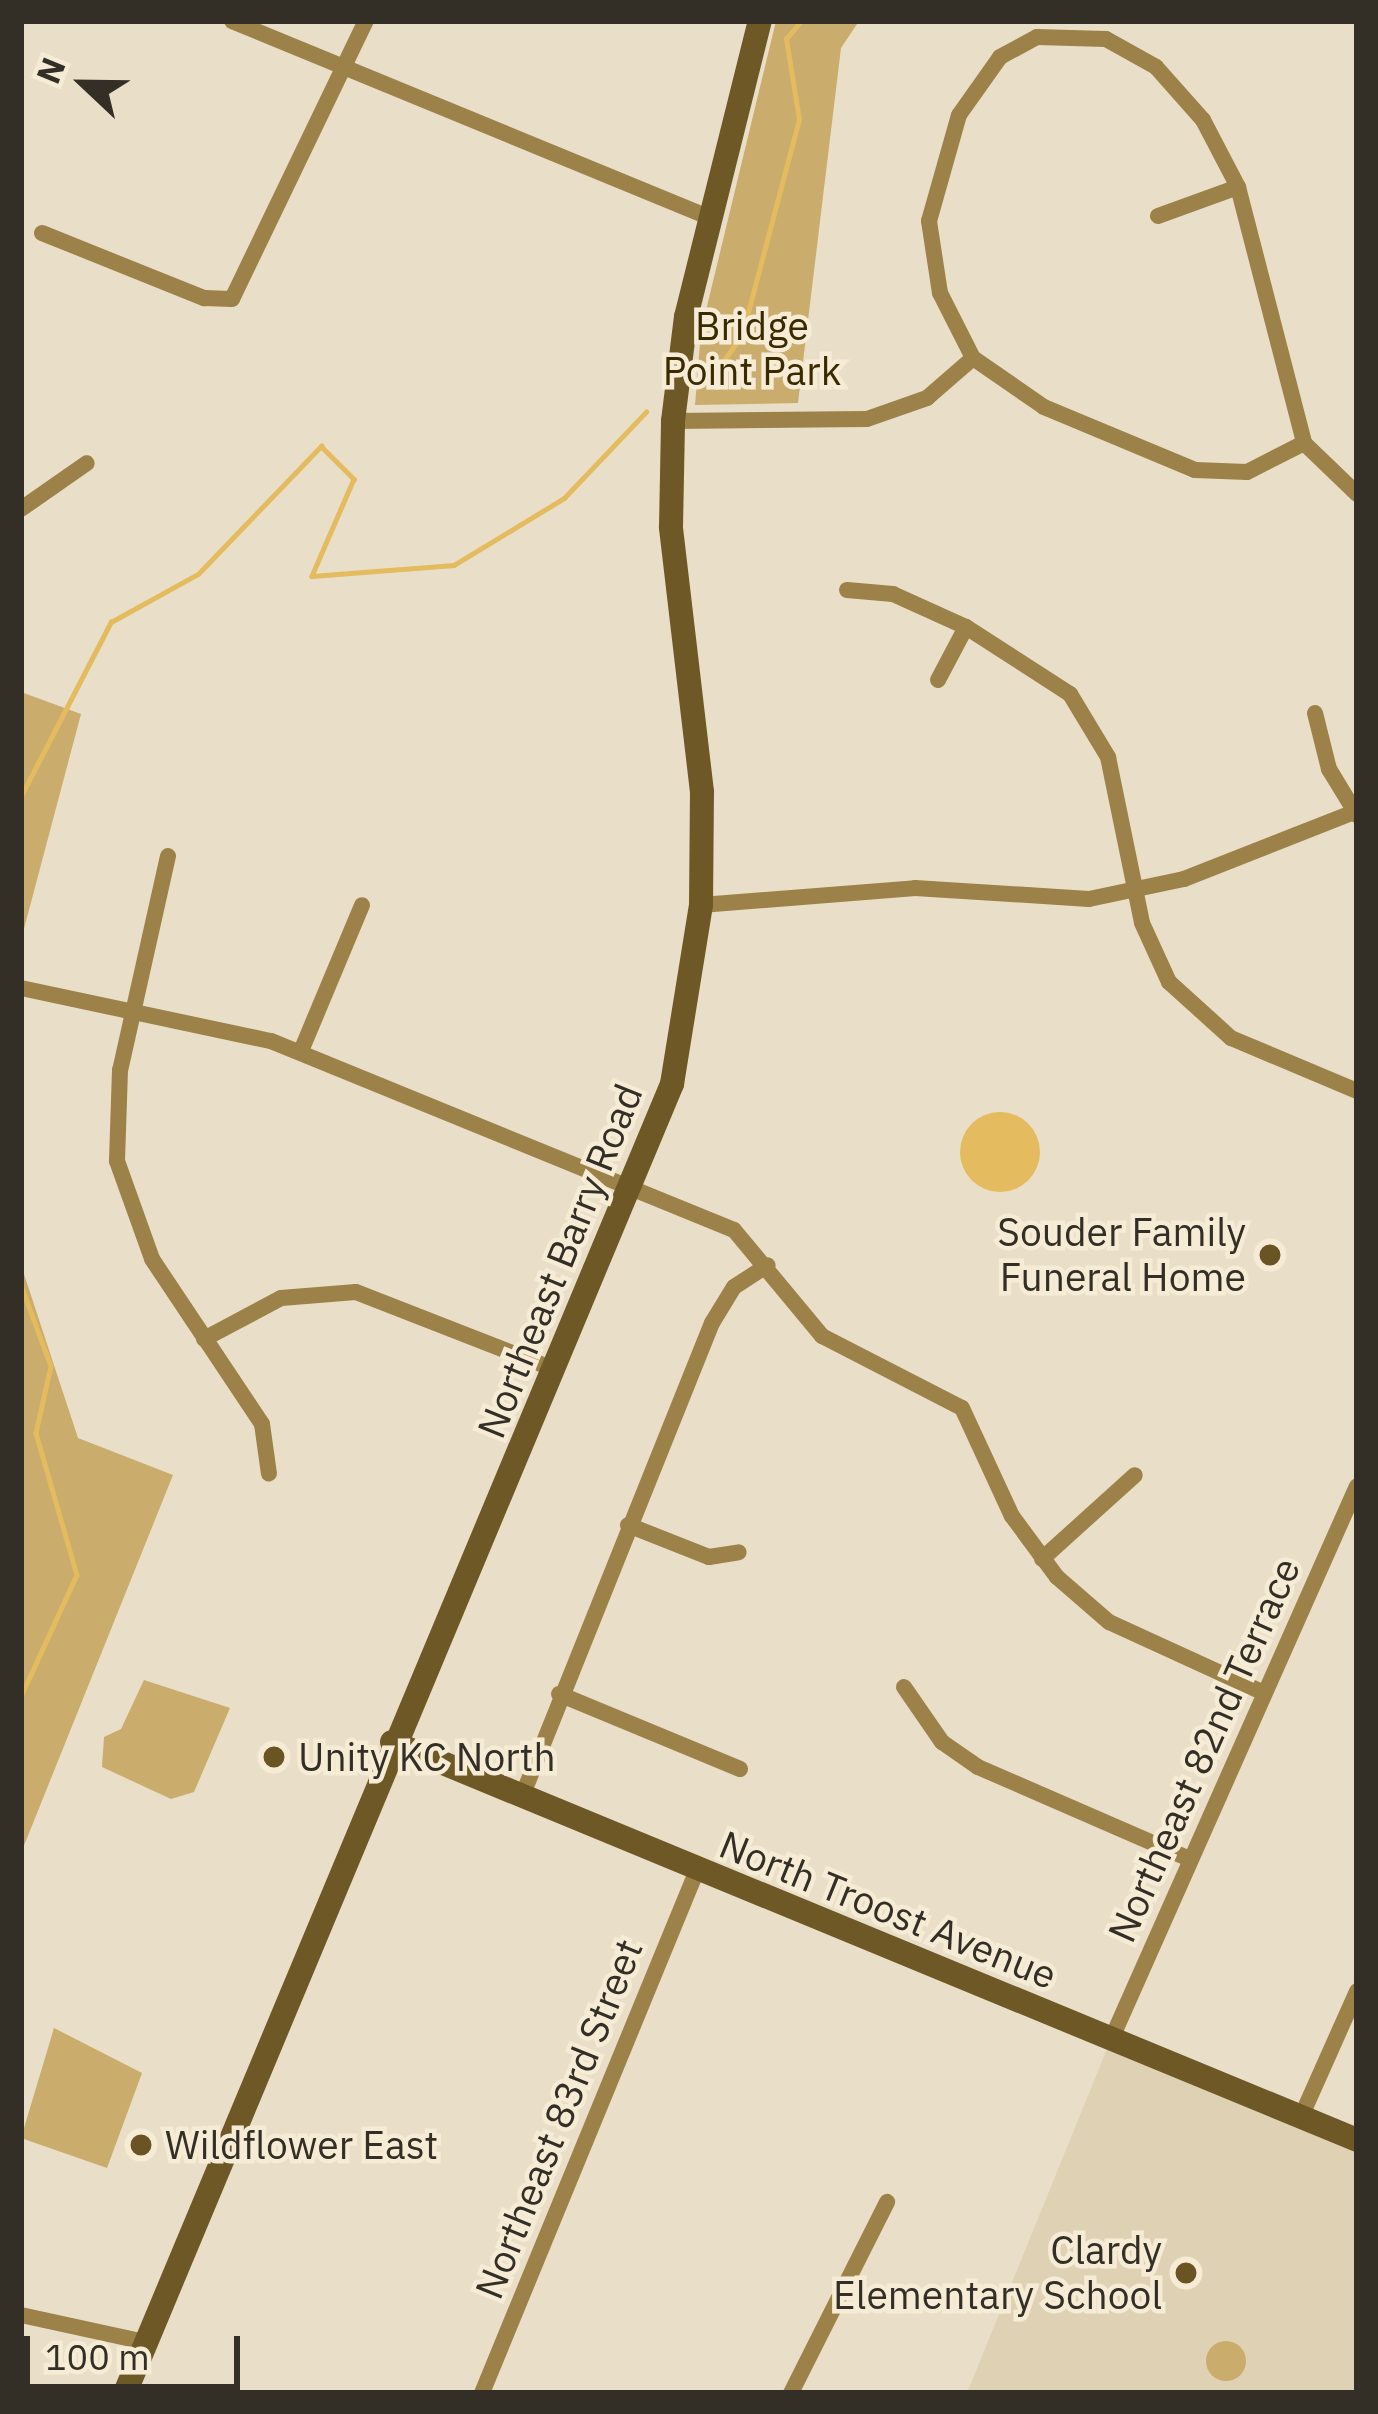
<!DOCTYPE html>
<html>
<head>
<meta charset="utf-8">
<style>
	body { margin:0 }
	#map { position:relative; width:1378px; height:2414px; overflow:hidden; background:#e9dec7; font-family:"IBM Plex Sans",sans-serif }
	div>[style] { position:absolute }
	.built>* { inset:0; background:#dfd1b3 }
	.green>* { inset:0; background:#caac6d }
	.round { border-radius:50% }
	.water>* { inset:0; background:#e4bb5e }
	.stream>* { height:4.5px; margin:-2.25px; padding:0 2.25px; transform-origin:2.25px; border-radius:2.25px; background:#e4bb5e }
	.street>* { height:16px; margin:-8px; padding:0 8px; transform-origin:8px; border-radius:8px; background:#9c8249 }
	.secondary>* { height:24px; margin:-12px; padding:0 12px; transform-origin:12px; border-radius:12px; background:#6e5826 }
	.dots>* { width:33px; height:33px; translate:-50% -50%; box-sizing:border-box; border:6px solid #f6ebd4; border-radius:50% }
	span { translate:-50% -50%; white-space:nowrap; text-align:center; line-height:1.15; -webkit-text-stroke:9px #f6ebd4; paint-order:stroke }
	.park-label { font-size:39px; color:#3a2a00 }
	.poi-label { font-size:39px; color:#332e26 }
	.right { translate:-100% -50%; text-align:right }
	.left { translate:0 -50%; text-align:left }
	.street-label { font-size:39px; color:#332e26 }
	.frame { position:absolute; inset:0; border:24px solid #332e26; pointer-events:none }
	.north { position:absolute; left:24px; top:24px; width:120px; height:120px; -webkit-text-stroke:9px #f6ebd4; paint-order:stroke; rotate:292deg; font-size:33px; font-weight:700; line-height:48px; text-align:center; color:#332e26 }
	.north::after { content:''; display:block; margin:auto; width:42px; height:54px; background:#332e26; clip-path:polygon(50% 0,100% 100%,50% 72%,0 100%) }
	.scale { position:absolute; left:24px; top:2336px; width:216px; height:54px; box-sizing:border-box; border:6px solid #332e26; border-top:0; padding-left:15px; font-size:36px; line-height:42px; white-space:nowrap; color:#332e26; -webkit-text-stroke:9px #f6ebd4; paint-order:stroke }
</style>
</head>
<body>
<div id="map">
	<div class="built">
		<div style="clip-path:polygon(1107px 2049px,1357px 2152px,1357px 2393px,967px 2393px)"></div>
	</div>
	<div class="green">
		<div style="clip-path:polygon(776px 21px,859px 21px,841px 48px,798px 403px,695px 405px,701px 331px)"></div>
		<div style="clip-path:polygon(21px 692px,81px 714px,21px 940px)"></div>
		<div style="clip-path:polygon(21px 1265px,78px 1438px,173px 1475px,21px 1853px)"></div>
		<div style="clip-path:polygon(144px 1680px,230px 1708px,194px 1792px,171px 1799px,102px 1767px,104px 1737px,121px 1729px)"></div>
		<div style="clip-path:polygon(54px 2028px,142px 2073px,107px 2168px,21px 2138px)"></div>
		<div class="round" style="left:1206px;top:2341px;width:40px;height:40px"></div>
	</div>
	<div class="water">
		<div class="round" style="left:960px;top:1112px;width:80px;height:80px"></div>
	</div>
	<div class="stream">
		<div style="left:709px;top:381px;width:57px;rotate:-54.3deg"></div>
		<div style="left:742px;top:335px;width:222px;rotate:-75.2deg"></div>
		<div style="left:799px;top:120px;width:82px;rotate:-99.1deg"></div>
		<div style="left:786px;top:39px;width:23px;rotate:-50deg"></div>
		<div style="left:21px;top:796px;width:196px;rotate:-62.7deg"></div>
		<div style="left:111px;top:622px;width:99px;rotate:-28.9deg"></div>
		<div style="left:198px;top:574px;width:178px;rotate:-46.1deg"></div>
		<div style="left:321px;top:446px;width:47px;rotate:45deg"></div>
		<div style="left:354px;top:479px;width:106px;rotate:113.4deg"></div>
		<div style="left:312px;top:576px;width:142px;rotate:-4.4deg"></div>
		<div style="left:454px;top:565px;width:129px;rotate:-31.3deg"></div>
		<div style="left:564px;top:498px;width:119px;rotate:-46.4deg"></div>
		<div style="left:21px;top:1285px;width:86px;rotate:69.7deg"></div>
		<div style="left:51px;top:1366px;width:69px;rotate:102.6deg"></div>
		<div style="left:36px;top:1433px;width:148px;rotate:73.9deg"></div>
		<div style="left:77px;top:1575px;width:134px;rotate:114.7deg"></div>
	</div>
	<div class="street">
		<div style="left:232px;top:21px;width:520px;rotate:22.37deg"></div>
		<div style="left:1158px;top:216px;width:85px;rotate:-19.9deg"></div>
		<div style="left:42px;top:233px;width:175px;rotate:21.9deg"></div>
		<div style="left:204px;top:298px;width:28px;rotate:2deg"></div>
		<div style="left:232px;top:299px;width:309px;rotate:-64.3deg"></div>
		<div style="left:673px;top:421px;width:194px;rotate:-0.6deg"></div>
		<div style="left:867px;top:419px;width:64px;rotate:-19.3deg"></div>
		<div style="left:927px;top:398px;width:61px;rotate:-41deg"></div>
		<div style="left:1304px;top:443px;width:64px;rotate:153deg"></div>
		<div style="left:1247px;top:472px;width:52px;rotate:-177.8deg"></div>
		<div style="left:1195px;top:470px;width:164px;rotate:-157.4deg"></div>
		<div style="left:1044px;top:407px;width:86px;rotate:-145.4deg"></div>
		<div style="left:973px;top:358px;width:73px;rotate:-116.9deg"></div>
		<div style="left:940px;top:293px;width:73px;rotate:-98.7deg"></div>
		<div style="left:929px;top:221px;width:110px;rotate:-74.2deg"></div>
		<div style="left:959px;top:115px;width:71px;rotate:-54.7deg"></div>
		<div style="left:1000px;top:57px;width:42px;rotate:-28.4deg"></div>
		<div style="left:1037px;top:37px;width:69px;rotate:1.7deg"></div>
		<div style="left:1106px;top:39px;width:57px;rotate:29.2deg"></div>
		<div style="left:1156px;top:67px;width:71px;rotate:48.4deg"></div>
		<div style="left:1203px;top:120px;width:76px;rotate:62.4deg"></div>
		<div style="left:1238px;top:187px;width:264px;rotate:75.5deg"></div>
		<div style="left:1304px;top:443px;width:74px;rotate:43.9deg"></div>
		<div style="left:21px;top:509px;width:80px;rotate:-34.9deg"></div>
		<div style="left:847px;top:590px;width:46px;rotate:5deg"></div>
		<div style="left:893px;top:594px;width:80px;rotate:24.3deg"></div>
		<div style="left:966px;top:627px;width:124px;rotate:32.8deg"></div>
		<div style="left:1070px;top:694px;width:74px;rotate:58.9deg"></div>
		<div style="left:1108px;top:757px;width:169px;rotate:78.4deg"></div>
		<div style="left:1142px;top:923px;width:65px;rotate:65.4deg"></div>
		<div style="left:1169px;top:982px;width:84px;rotate:42.1deg"></div>
		<div style="left:1231px;top:1038px;width:137px;rotate:22.8deg"></div>
		<div style="left:938px;top:680px;width:60px;rotate:-62.2deg"></div>
		<div style="left:1315px;top:713px;width:58px;rotate:76deg"></div>
		<div style="left:1329px;top:769px;width:54px;rotate:58.7deg"></div>
		<div style="left:168px;top:856px;width:219px;rotate:102.6deg"></div>
		<div style="left:120px;top:1070px;width:91px;rotate:91.9deg"></div>
		<div style="left:117px;top:1161px;width:104px;rotate:70.3deg"></div>
		<div style="left:152px;top:1259px;width:198px;rotate:56.3deg"></div>
		<div style="left:262px;top:1424px;width:50px;rotate:82deg"></div>
		<div style="left:701px;top:905px;width:215px;rotate:-4.5deg"></div>
		<div style="left:915px;top:888px;width:174px;rotate:3.6deg"></div>
		<div style="left:1089px;top:899px;width:97px;rotate:-11.9deg"></div>
		<div style="left:1184px;top:879px;width:186px;rotate:-21.5deg"></div>
		<div style="left:21px;top:988px;width:256px;rotate:12deg"></div>
		<div style="left:271px;top:1041px;width:500px;rotate:22.21deg"></div>
		<div style="left:734px;top:1230px;width:138px;rotate:50.3deg"></div>
		<div style="left:822px;top:1336px;width:157px;rotate:27.2deg"></div>
		<div style="left:962px;top:1408px;width:119px;rotate:65.2deg"></div>
		<div style="left:1012px;top:1516px;width:76px;rotate:53.6deg"></div>
		<div style="left:1057px;top:1577px;width:69px;rotate:40.9deg"></div>
		<div style="left:1109px;top:1622px;width:170px;rotate:24.6deg"></div>
		<div style="left:301px;top:1051px;width:158px;rotate:-67.3deg"></div>
		<div style="left:204px;top:1339px;width:87px;rotate:-28deg"></div>
		<div style="left:281px;top:1298px;width:75px;rotate:-4.6deg"></div>
		<div style="left:356px;top:1292px;width:215px;rotate:21.3deg"></div>
		<div style="left:628px;top:1525px;width:87px;rotate:21.6deg"></div>
		<div style="left:709px;top:1557px;width:30px;rotate:-9deg"></div>
		<div style="left:1042px;top:1559px;width:125px;rotate:-42.1deg"></div>
		<div style="left:904px;top:1687px;width:67px;rotate:55.4deg"></div>
		<div style="left:942px;top:1742px;width:44px;rotate:34.8deg"></div>
		<div style="left:978px;top:1767px;width:231px;rotate:23.5deg"></div>
		<div style="left:559px;top:1694px;width:196px;rotate:22.5deg"></div>
		<div style="left:523px;top:1794px;width:508px;rotate:-68.14deg"></div>
		<div style="left:712px;top:1323px;width:42px;rotate:-58.6deg"></div>
		<div style="left:734px;top:1287px;width:40px;rotate:-32.9deg"></div>
		<div style="left:1111px;top:2040px;width:606px;rotate:-66.06deg"></div>
		<div style="left:1301px;top:2117px;width:138px;rotate:-66deg"></div>
		<div style="left:21px;top:2315px;width:127px;rotate:12.3deg"></div>
		<div style="left:482px;top:2393px;width:565px;rotate:-67.65deg"></div>
		<div style="left:791px;top:2393px;width:214px;rotate:-63.3deg"></div>
	</div>
	<div class="secondary">
		<div style="left:392px;top:1742px;width:1044px;rotate:22.41deg"></div>
		<div style="left:125px;top:2393px;width:1419px;rotate:-67.32deg"></div>
		<div style="left:672px;top:1084px;width:181px;rotate:-80.8deg"></div>
		<div style="left:701px;top:905px;width:113px;rotate:-89.5deg"></div>
		<div style="left:702px;top:792px;width:267px;rotate:-96.7deg"></div>
		<div style="left:671px;top:527px;width:106px;rotate:-88.9deg"></div>
		<div style="left:673px;top:421px;width:105px;rotate:-82.9deg"></div>
		<div style="left:686px;top:317px;width:305px;rotate:-76deg"></div>
	</div>
	<div class="dots">
		<div style="left:1270px;top:1255px;background:#6a5423"></div>
		<div style="left:274px;top:1757px;background:#6a5423"></div>
		<div style="left:141px;top:2145px;background:#6a5423"></div>
		<div style="left:1186px;top:2273px;background:#6a5423"></div>
	</div>
	<div class="park-label">
		<span style="left:752px;top:349px">Bridge<br>Point Park</span>
	</div>
	<div class="poi-label">
		<span class="right" style="left:1246px;top:1255px">Souder Family<br>Funeral Home</span>
		<span class="left" style="left:298px;top:1757px">Unity KC North</span>
		<span class="left" style="left:165px;top:2145px">Wildflower East</span>
		<span class="right" style="left:1162px;top:2273px">Clardy<br>Elementary School</span>
	</div>
	<div class="street-label">
		<span style="left:560px;top:1261px;rotate:-68deg">Northeast Barry Road</span>
		<span style="left:1204px;top:1750px;rotate:-66deg">Northeast 82nd Terrace</span>
		<span style="left:888px;top:1910px;rotate:22deg">North Troost Avenue</span>
		<span style="left:559px;top:2119px;rotate:-68deg">Northeast 83rd Street</span>
	</div>
	<div class="frame"></div>
	<div class="north">N</div>
	<div class="scale">100 m</div>
</div>
</body>
</html>
